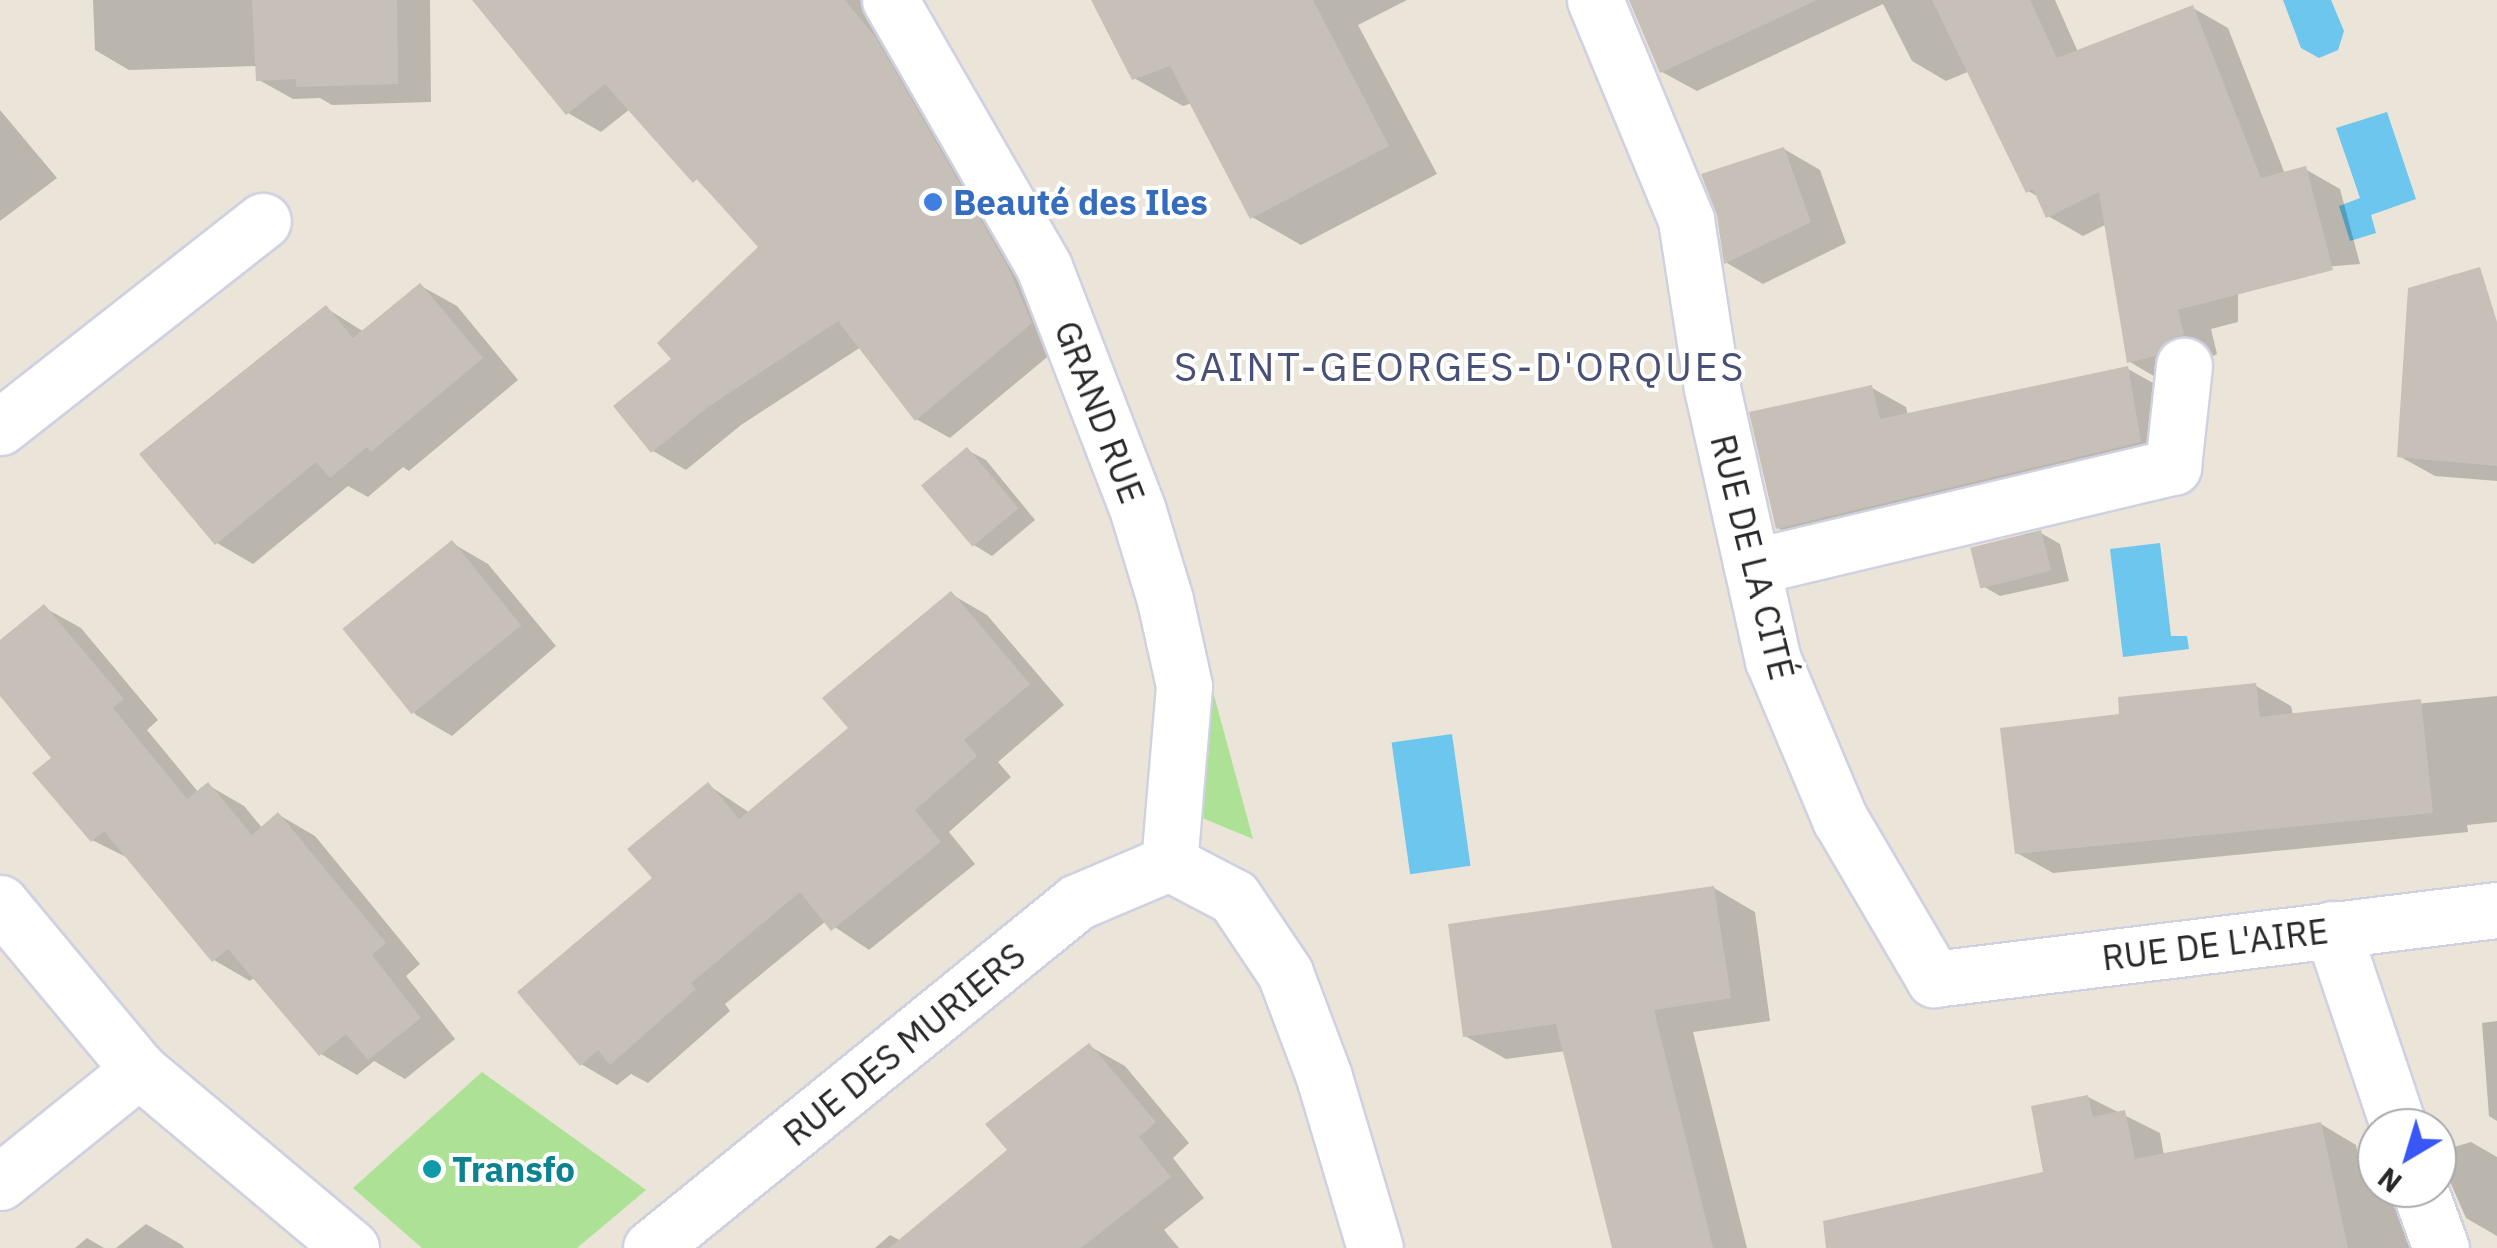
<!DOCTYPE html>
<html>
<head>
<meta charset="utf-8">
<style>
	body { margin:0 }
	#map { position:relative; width:2497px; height:1248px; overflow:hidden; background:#eae4d9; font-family:"IBM Plex Sans",sans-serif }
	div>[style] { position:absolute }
	.green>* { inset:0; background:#ade195 }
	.water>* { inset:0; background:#6cc6ed; transform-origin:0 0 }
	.shadow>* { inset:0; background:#0003 }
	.building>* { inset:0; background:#c6c0b9; transform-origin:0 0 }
	.roads { filter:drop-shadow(2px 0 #cfd1e1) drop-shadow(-2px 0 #cfd1e1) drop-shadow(0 2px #cfd1e1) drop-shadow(0 -2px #cfd1e1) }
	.minor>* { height:55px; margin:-27.5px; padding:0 27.5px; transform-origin:27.5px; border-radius:27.5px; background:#fff }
	.dots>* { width:28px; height:28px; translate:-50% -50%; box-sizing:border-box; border:5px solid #fff; border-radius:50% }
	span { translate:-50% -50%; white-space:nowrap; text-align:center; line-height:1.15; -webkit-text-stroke:8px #fff; paint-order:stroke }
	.shop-label { font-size:35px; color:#366cbe; font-weight:700 }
	.left { translate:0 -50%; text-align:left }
	.street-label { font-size:35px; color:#282828 }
	.culture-label { font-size:35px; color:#0d838f; font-weight:700 }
	.quarter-label { font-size:40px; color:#495077; letter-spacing:2.5px }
	.north { position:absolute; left:2357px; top:1108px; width:100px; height:100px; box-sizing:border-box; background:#fff; border:2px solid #a9a9a9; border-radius:50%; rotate:218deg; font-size:28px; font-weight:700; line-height:40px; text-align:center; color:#282828 }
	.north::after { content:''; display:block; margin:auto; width:35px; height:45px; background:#3956f8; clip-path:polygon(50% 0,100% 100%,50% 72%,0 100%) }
</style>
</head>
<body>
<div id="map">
	<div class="green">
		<div style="clip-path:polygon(1209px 677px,1253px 839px,1200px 817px)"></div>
		<div style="clip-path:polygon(482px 1072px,646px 1190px,577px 1248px,422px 1248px,353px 1188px)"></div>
	</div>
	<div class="water">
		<div style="clip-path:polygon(2283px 0,2331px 0,2344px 31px,2338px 50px,2319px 58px,2301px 48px)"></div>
		<div style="clip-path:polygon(2387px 112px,2416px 199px,2371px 215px,2376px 233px,2350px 241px,2339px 206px,2360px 198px,2336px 128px)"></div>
		<div style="clip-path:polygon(2160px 543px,2171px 636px,2187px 636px,2189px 649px,2123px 657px,2110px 549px)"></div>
		<div style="left:1452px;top:734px;width:133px;height:61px;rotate:82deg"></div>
	</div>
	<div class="shadow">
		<div style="clip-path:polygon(93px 0,430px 0,431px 102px,332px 105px,320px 98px,293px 99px,259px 80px,258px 66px,129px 70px,95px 50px)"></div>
		<div style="clip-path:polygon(475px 0,860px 0,909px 60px,1064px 343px,950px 438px,916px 419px,861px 347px,741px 425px,686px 470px,653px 451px,675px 359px,761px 247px,630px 109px,601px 132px,568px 113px)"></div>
		<div style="clip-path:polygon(1093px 0,1407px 0,1358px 25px,1437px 174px,1301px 245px,1252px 217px,1192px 103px,1183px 106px,1134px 78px)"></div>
		<div style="clip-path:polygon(1632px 0,2055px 0,2078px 52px,2193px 8px,2228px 28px,2285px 174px,2305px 169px,2340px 189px,2360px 264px,2238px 274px,2238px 322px,2211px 329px,2217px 354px,2164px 382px,2130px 362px,2107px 224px,2083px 236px,2048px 216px,2039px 197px,2028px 191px,1970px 71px,1946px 81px,1912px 61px,1883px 4px,1697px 91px,1662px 72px)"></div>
		<div style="clip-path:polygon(0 110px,57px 178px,0 221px)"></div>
		<div style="clip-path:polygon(1784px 149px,1820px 170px,1846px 243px,1763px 284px,1727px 263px,1719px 214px)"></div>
		<div style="clip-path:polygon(421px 286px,457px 306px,518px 380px,409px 471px,403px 467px,368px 497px,348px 486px,253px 564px,217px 543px,326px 308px,364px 332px)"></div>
		<div style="clip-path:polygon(2497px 332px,2497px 481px,2435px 476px,2399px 456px)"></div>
		<div style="clip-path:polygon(2128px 369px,2162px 388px,2174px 461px,1812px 547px,1778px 528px,1872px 388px,1906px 407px,1908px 416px)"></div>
		<div style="clip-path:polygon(967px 450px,986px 460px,1035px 520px,992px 556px,974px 545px)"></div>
		<div style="clip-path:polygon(2041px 533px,2060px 544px,2069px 581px,2000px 596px,1981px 585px)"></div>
		<div style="clip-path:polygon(452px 543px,488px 564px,556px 646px,452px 736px,416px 715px,346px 630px)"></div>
		<div style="clip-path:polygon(951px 594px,987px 615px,1064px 705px,998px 762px,1011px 777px,949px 832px,975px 864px,869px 950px,826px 921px,725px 1004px,730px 1011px,648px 1083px,631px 1074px,617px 1085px,581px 1064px,655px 878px,708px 785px,750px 813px,852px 729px)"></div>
		<div style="clip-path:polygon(45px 608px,81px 628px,158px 720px,147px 730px,199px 793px,208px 785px,244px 806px,263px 829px,279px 815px,315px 836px,420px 964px,406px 976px,455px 1039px,405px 1079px,374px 1061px,357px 1075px,321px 1054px,255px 977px,250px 981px,214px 960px,130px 859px,92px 840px,55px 758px,0 692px,0 644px)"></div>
		<div style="clip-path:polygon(2256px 686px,2291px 706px,2293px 716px,2497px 696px,2497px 822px,2467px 825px,2468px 832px,2053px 873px,2017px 853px,2122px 717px)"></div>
		<div style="clip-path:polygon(1714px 888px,1755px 912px,1770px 1021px,1693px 1032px,1747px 1248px,1614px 1248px,1566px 1051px,1506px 1059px,1465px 1036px)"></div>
		<div style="clip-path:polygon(2497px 1021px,2497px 1121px,2489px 1116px,2482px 1023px)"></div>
		<div style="clip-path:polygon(1089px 1046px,1125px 1066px,1189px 1143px,1173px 1158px,1204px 1198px,1164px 1230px,1179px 1248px,875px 1248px,890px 1235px,901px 1241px,1011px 1151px)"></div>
		<div style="clip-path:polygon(2088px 1097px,2160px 1133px,2164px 1156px,2321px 1124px,2356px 1145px,2361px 1169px,2377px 1166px,2377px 1188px,2430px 1188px,2435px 1248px,1866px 1248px,2046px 1174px)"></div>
		<div style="clip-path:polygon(2471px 1142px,2497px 1157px,2497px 1236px,2466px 1218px,2448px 1177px,2437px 1183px,2437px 1152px)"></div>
		<div style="clip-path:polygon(146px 1224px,182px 1245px,184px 1248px,116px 1248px)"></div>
		<div style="clip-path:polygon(87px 1238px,104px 1248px,75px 1248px)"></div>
	</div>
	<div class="building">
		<div style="clip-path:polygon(252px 0,397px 0,398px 84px,296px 87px,296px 79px,256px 81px)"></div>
		<div style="clip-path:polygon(472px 0,845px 0,876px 38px,1008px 267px,1032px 323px,915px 421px,838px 321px,708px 407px,651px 453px,613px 406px,671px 359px,657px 343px,758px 247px,697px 179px,693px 183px,605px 84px,566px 115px)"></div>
		<div style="clip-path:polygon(1091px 0,1313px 0,1389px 146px,1250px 219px,1170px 66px,1132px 80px)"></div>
		<div style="clip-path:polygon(1629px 0,1817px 0,1660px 73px)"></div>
		<div style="clip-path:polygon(1932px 0,2030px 0,2057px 58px,2193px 5px,2261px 178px,2306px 166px,2333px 270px,2178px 310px,2184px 335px,2171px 338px,2155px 356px,2127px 363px,2099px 192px,2046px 218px,2033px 189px,2026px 193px)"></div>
		<div style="clip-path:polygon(1784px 147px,1811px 222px,1724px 264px,1717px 215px,1701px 174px)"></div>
		<div style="clip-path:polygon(2480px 267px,2497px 322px,2497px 466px,2397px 457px,2408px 288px)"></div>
		<div style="clip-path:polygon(420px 283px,483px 358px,371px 452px,367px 447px,330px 478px,316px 462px,215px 545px,139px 454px,326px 305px,353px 338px)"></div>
		<div style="clip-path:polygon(2128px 366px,2141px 442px,1776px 529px,1749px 412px,1872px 385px,1880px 419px)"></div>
		<div style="left:967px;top:447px;width:80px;height:60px;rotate:50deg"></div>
		<div style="left:2041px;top:530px;width:42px;height:73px;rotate:76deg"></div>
		<div style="left:452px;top:540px;width:110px;height:141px;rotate:51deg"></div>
		<div style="clip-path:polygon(951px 591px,1030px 684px,964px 740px,977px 756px,915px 810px,941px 842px,831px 931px,800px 892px,691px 983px,696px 989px,610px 1065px,598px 1050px,580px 1066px,517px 992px,652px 878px,627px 849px,708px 782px,739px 819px,848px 728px,822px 698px)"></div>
		<div style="clip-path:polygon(44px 604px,124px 699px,113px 708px,187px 799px,208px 782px,252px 835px,278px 812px,386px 943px,372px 955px,421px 1018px,368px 1060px,346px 1034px,319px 1056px,228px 949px,212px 962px,104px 831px,91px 842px,32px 773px,51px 758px,0 696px,0 640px)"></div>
		<div style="clip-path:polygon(2256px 683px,2260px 717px,2421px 699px,2433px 813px,2015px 854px,2000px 728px,2119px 714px,2118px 697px)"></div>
		<div style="clip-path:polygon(1714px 886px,1731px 998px,1654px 1010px,1713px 1248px,1612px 1248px,1556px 1024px,1463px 1037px,1448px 924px)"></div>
		<div style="clip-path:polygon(1089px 1043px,1156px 1122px,1139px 1137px,1171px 1177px,1081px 1248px,889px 1248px,1007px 1150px,985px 1124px)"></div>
		<div style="clip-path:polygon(2088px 1095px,2093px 1117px,2125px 1110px,2135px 1159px,2321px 1122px,2348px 1248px,1826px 1248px,1823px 1221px,2043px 1172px,2031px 1106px)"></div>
	</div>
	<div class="roads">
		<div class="minor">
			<div style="left:890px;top:0;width:308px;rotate:60deg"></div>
			<div style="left:1044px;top:267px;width:261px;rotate:68.9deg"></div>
			<div style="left:1138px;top:511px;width:93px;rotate:73.1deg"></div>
			<div style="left:1165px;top:600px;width:88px;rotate:77.5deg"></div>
			<div style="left:1184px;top:686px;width:178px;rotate:94.8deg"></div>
			<div style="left:1595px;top:0;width:238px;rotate:67.5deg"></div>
			<div style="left:1686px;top:220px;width:170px;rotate:81.2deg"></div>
			<div style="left:1712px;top:388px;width:279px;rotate:77.4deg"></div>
			<div style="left:1773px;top:660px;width:173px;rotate:67.2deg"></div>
			<div style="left:1840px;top:819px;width:186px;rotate:59.6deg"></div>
			<div style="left:1934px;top:979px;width:567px;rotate:-6.99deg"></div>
			<div style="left:0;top:427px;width:334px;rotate:-38.1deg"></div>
			<div style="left:1752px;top:567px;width:433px;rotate:-13.4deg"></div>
			<div style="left:2173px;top:467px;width:102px;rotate:-83.8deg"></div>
			<div style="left:1169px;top:863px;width:73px;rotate:27.6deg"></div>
			<div style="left:1234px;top:897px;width:92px;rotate:56.1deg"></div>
			<div style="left:1285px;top:973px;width:111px;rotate:69.4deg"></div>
			<div style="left:1324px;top:1077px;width:178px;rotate:73.4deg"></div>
			<div style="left:0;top:903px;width:217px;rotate:50.2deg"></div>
			<div style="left:139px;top:1070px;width:277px;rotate:40deg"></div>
			<div style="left:2332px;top:929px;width:210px;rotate:71.4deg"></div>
			<div style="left:0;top:1182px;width:179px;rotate:-38.9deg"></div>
			<div style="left:2419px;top:1188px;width:64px;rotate:69.9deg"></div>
			<div style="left:651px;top:1248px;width:549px;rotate:-39.08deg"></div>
			<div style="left:1077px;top:902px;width:100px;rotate:-23deg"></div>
		</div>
	</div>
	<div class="dots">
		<div style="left:933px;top:202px;background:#3f7fe0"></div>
		<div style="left:432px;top:1169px;background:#0f9aa8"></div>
	</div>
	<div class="shop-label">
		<span class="left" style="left:953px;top:202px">Beauté des Iles</span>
	</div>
	<div class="street-label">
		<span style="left:1100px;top:412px;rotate:69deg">GRAND RUE</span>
		<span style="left:1753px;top:557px;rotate:76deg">RUE DE LA CITÉ</span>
		<span style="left:2215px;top:944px;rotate:-7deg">RUE DE L'AIRE</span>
		<span style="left:904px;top:1044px;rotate:-39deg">RUE DES MURIERS</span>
	</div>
	<div class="culture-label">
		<span class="left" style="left:452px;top:1169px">Transfo</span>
	</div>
	<div class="quarter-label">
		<span style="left:1460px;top:366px">SAINT-GEORGES-D'ORQUES</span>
	</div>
	<div class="north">N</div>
</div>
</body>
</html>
